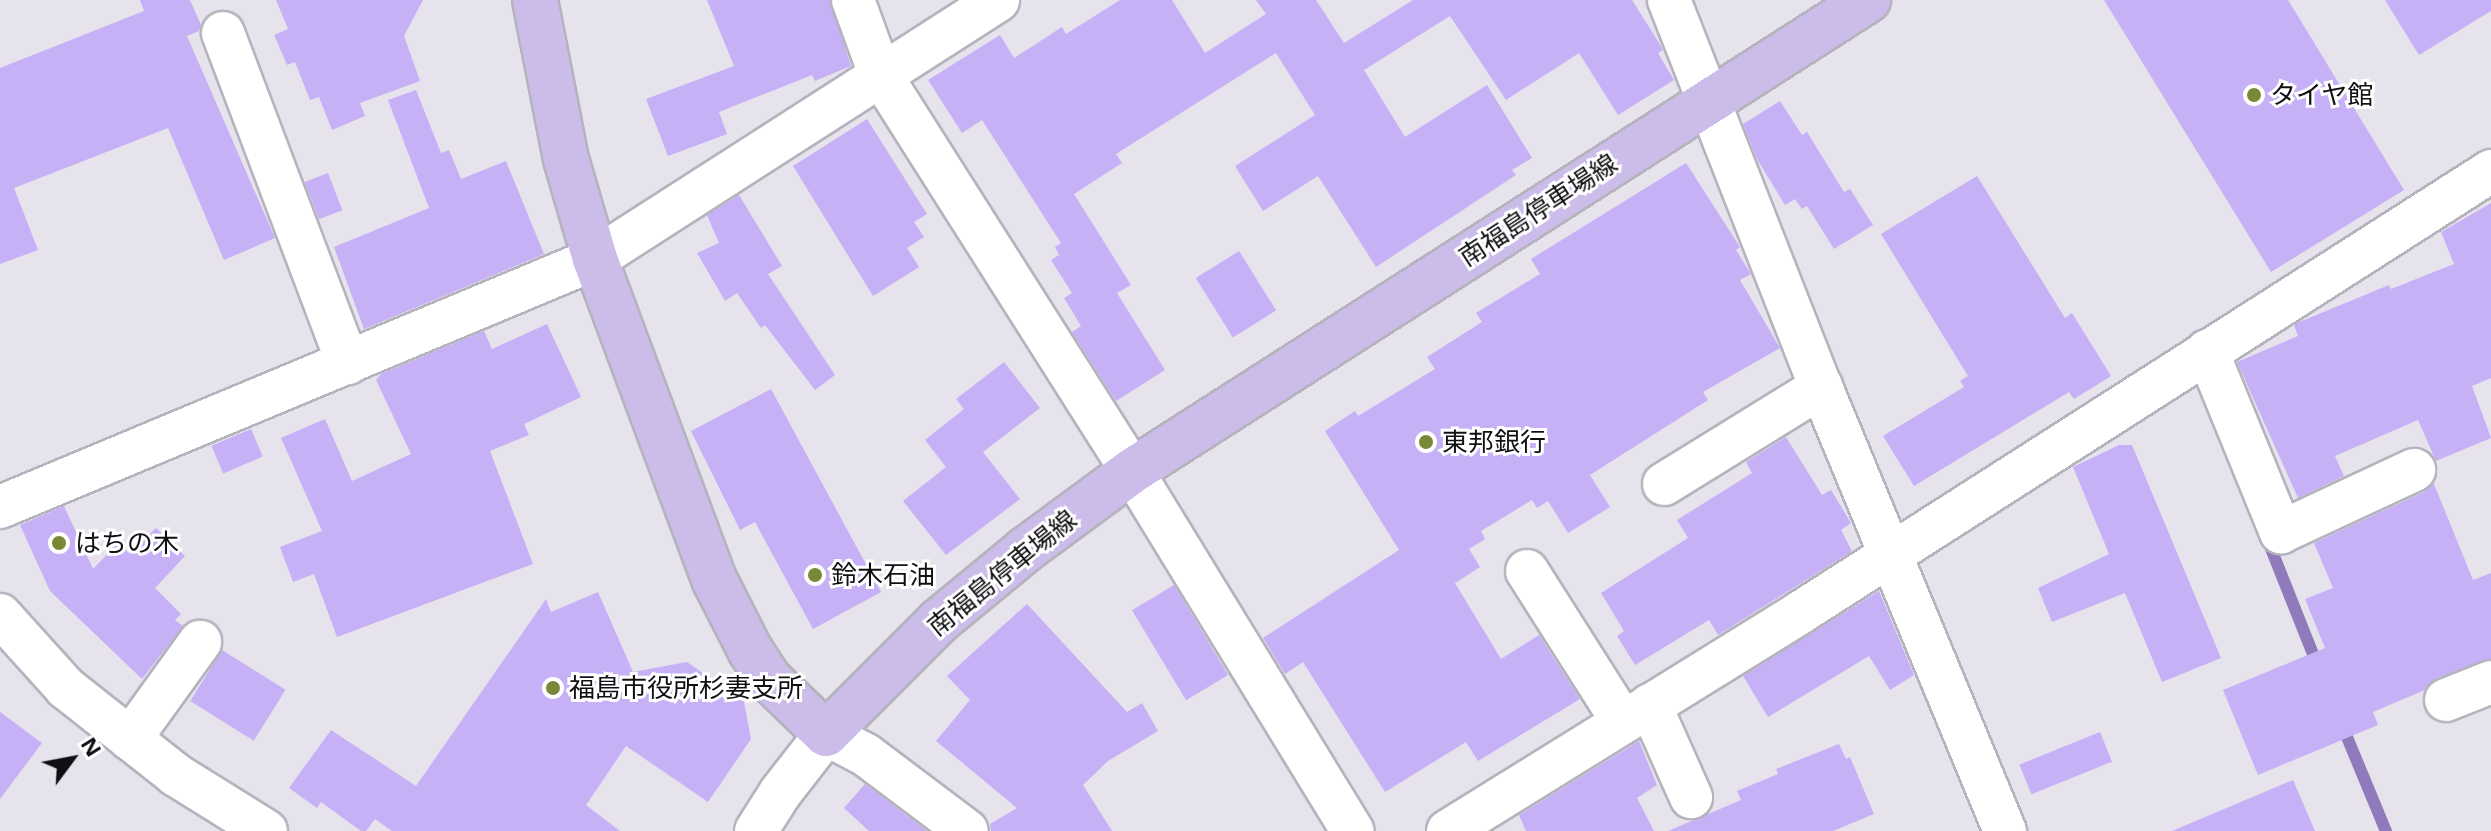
<!DOCTYPE html>
<html>
<head>
<meta charset="utf-8">
<style>
	body { margin:0 }
	#map { position:relative; width:2491px; height:831px; overflow:hidden; background:#e6e3ed; font-family:"Noto Sans","Noto Sans JP",sans-serif }
	div>[style] { position:absolute }
	.stream>* { height:12px; margin:-6px; padding:0 6px; transform-origin:6px; border-radius:6px; background:#8f7abb }
	.building>* { inset:0; background:#c6b0f6; transform-origin:0 0 }
	.roads { filter:drop-shadow(2px 0 #b5b3bd) drop-shadow(-2px 0 #b5b3bd) drop-shadow(0 2px #b5b3bd) drop-shadow(0 -2px #b5b3bd) }
	.minor>* { height:42px; margin:-21px; padding:0 21px; transform-origin:21px; border-radius:21px; background:#fff }
	.major>* { height:44px; margin:-22px; padding:0 22px; transform-origin:22px; border-radius:22px; background:#cbbce9 }
	.dots>* { width:22px; height:22px; translate:-50% -50%; box-sizing:border-box; border:4px solid #fff; border-radius:50% }
	span { translate:-50% -50%; white-space:nowrap; text-align:center; line-height:1.15; -webkit-text-stroke:6px #fff; paint-order:stroke }
	.poi-label { font-size:26px; color:#100f13 }
	.left { translate:0 -50%; text-align:left }
	.street-label { font-size:26px; color:#100f13 }
	.north { position:absolute; left:32px; top:719px; width:80px; height:80px; -webkit-text-stroke:6px #fff; paint-order:stroke; rotate:58deg; font-size:22px; font-weight:700; line-height:32px; text-align:center; color:#100f13 }
	.north::after { content:''; display:block; margin:auto; width:28px; height:36px; background:#100f13; clip-path:polygon(50% 0,100% 100%,50% 72%,0 100%) }
</style>
</head>
<body>
<div id="map">
	<div class="stream">
		<div style="left:2266px;top:536px;width:141px;rotate:68.3deg"></div>
		<div style="left:2342px;top:725px;width:115px;rotate:67.5deg"></div>
	</div>
	<div class="building">
		<div style="clip-path:polygon(140px 0,190px 0,201px 25px,199px 31px,187px 36px,275px 238px,224px 260px,168px 128px,14px 188px,38px 250px,0 264px,0 68px,144px 11px)"></div>
		<div style="clip-path:polygon(276px 0,423px 0,404px 36px,420px 81px,360px 103px,365px 116px,332px 130px,319px 97px,310px 100px,295px 62px,287px 65px,274px 35px,288px 29px)"></div>
		<div style="clip-path:polygon(707px 0,830px 0,851px 66px,815px 81px,812px 75px,719px 112px,727px 134px,668px 156px,646px 99px,734px 66px)"></div>
		<div style="clip-path:polygon(1120px 0,1172px 0,1205px 53px,1266px 14px,1256px 0,1316px 0,1344px 43px,1413px 0,1632px 0,1661px 46px,1663px 50px,1658px 53px,1674px 80px,1618px 115px,1579px 53px,1506px 100px,1450px 16px,1364px 70px,1405px 137px,1487px 85px,1532px 158px,1512px 170px,1516px 175px,1376px 267px,1318px 176px,1263px 211px,1235px 166px,1315px 115px,1276px 53px,1116px 154px,1122px 163px,1074px 194px,1131px 285px,1117px 293px,1165px 370px,1116px 401px,1072px 332px,1081px 326px,1064px 298px,1072px 293px,1051px 260px,1059px 255px,1055px 247px,1061px 243px,982px 120px,962px 133px,928px 80px,1000px 35px,1014px 58px,1062px 27px,1066px 34px)"></div>
		<div style="clip-path:polygon(2104px 0,2288px 0,2404px 190px,2271px 272px)"></div>
		<div style="clip-path:polygon(2385px 0,2491px 0,2491px 11px,2419px 55px)"></div>
		<div style="clip-path:polygon(416px 90px,441px 153px,449px 150px,461px 179px,506px 161px,544px 254px,364px 329px,334px 247px,429px 208px,388px 100px)"></div>
		<div style="clip-path:polygon(1780px 101px,1802px 135px,1807px 132px,1844px 192px,1850px 189px,1873px 225px,1834px 249px,1807px 206px,1802px 209px,1795px 199px,1785px 205px,1757px 159px,1743px 124px)"></div>
		<div style="clip-path:polygon(867px 119px,927px 214px,914px 222px,924px 237px,907px 248px,919px 267px,873px 296px,793px 166px)"></div>
		<div style="clip-path:polygon(1686px 163px,1740px 247px,1736px 250px,1751px 274px,1740px 280px,1780px 348px,1703px 392px,1708px 400px,1590px 475px,1610px 507px,1568px 533px,1548px 501px,1537px 508px,1532px 500px,1481px 531px,1485px 539px,1469px 549px,1480px 567px,1455px 583px,1501px 659px,1539px 635px,1580px 699px,1478px 761px,1466px 742px,1385px 792px,1303px 662px,1285px 674px,1263px 638px,1399px 550px,1325px 431px,1355px 411px,1358px 416px,1435px 369px,1427px 357px,1482px 322px,1476px 313px,1540px 274px,1531px 259px)"></div>
		<div style="left:328px;top:173px;width:40px;height:25px;rotate:69deg"></div>
		<div style="clip-path:polygon(1977px 176px,2065px 318px,2072px 313px,2111px 376px,2074px 399px,2069px 392px,1914px 486px,1883px 436px,1964px 387px,1960px 381px,1968px 376px,1881px 234px)"></div>
		<div style="clip-path:polygon(739px 195px,782px 266px,768px 274px,835px 375px,815px 390px,765px 325px,761px 328px,737px 293px,725px 301px,697px 253px,719px 243px,707px 215px)"></div>
		<div style="clip-path:polygon(2491px 203px,2491px 378px,2472px 386px,2491px 438px,2436px 461px,2418px 420px,2335px 456px,2344px 476px,2298px 498px,2237px 362px,2298px 336px,2294px 325px,2297px 323px,2389px 285px,2391px 289px,2454px 264px,2441px 232px)"></div>
		<div style="left:1239px;top:251px;width:70px;height:51px;rotate:58deg"></div>
		<div style="clip-path:polygon(547px 324px,581px 397px,524px 424px,529px 435px,490px 451px,533px 564px,337px 637px,314px 574px,293px 582px,280px 547px,322px 531px,281px 438px,325px 419px,352px 481px,411px 454px,376px 380px,381px 374px,484px 331px,492px 349px)"></div>
		<div style="clip-path:polygon(1004px 362px,1040px 408px,983px 452px,1020px 499px,946px 555px,903px 501px,946px 467px,925px 440px,964px 409px,956px 399px)"></div>
		<div style="clip-path:polygon(771px 389px,881px 592px,813px 629px,755px 522px,740px 530px,691px 431px)"></div>
		<div style="left:251px;top:429px;width:30px;height:43px;rotate:67deg"></div>
		<div style="clip-path:polygon(1786px 437px,1822px 495px,1831px 490px,1851px 523px,1841px 530px,1852px 551px,1718px 635px,1709px 620px,1635px 665px,1617px 636px,1624px 631px,1601px 593px,1688px 538px,1677px 520px,1752px 473px,1746px 462px)"></div>
		<div style="clip-path:polygon(2119px 445px,2132px 445px,2221px 658px,2162px 682px,2125px 593px,2052px 622px,2038px 588px,2109px 554px,2073px 467px)"></div>
		<div style="clip-path:polygon(2434px 484px,2473px 580px,2491px 573px,2491px 659px,2437px 678px,2425px 690px,2373px 712px,2378px 725px,2258px 775px,2223px 690px,2325px 648px,2305px 599px,2333px 588px,2314px 543px,2424px 492px)"></div>
		<div style="clip-path:polygon(64px 506px,93px 569px,118px 543px,130px 554px,156px 528px,185px 556px,155px 588px,181px 614px,175px 620px,183px 626px,142px 679px,50px 591px,20px 525px)"></div>
		<div style="left:1174px;top:585px;width:105px;height:49px;rotate:59deg"></div>
		<div style="clip-path:polygon(1879px 591px,1914px 675px,1890px 690px,1869px 656px,1768px 717px,1743px 676px)"></div>
		<div style="clip-path:polygon(598px 592px,633px 672px,687px 662px,744px 702px,751px 739px,708px 802px,626px 746px,586px 805px,620px 831px,392px 831px,375px 819px,366px 831px,361px 831px,321px 802px,317px 808px,289px 788px,331px 730px,416px 786px,546px 599px,551px 612px)"></div>
		<div style="clip-path:polygon(1027px 604px,1127px 712px,1142px 703px,1158px 731px,1108px 761px,1083px 785px,1112px 831px,991px 831px,990px 824px,1017px 808px,936px 741px,970px 700px,947px 676px)"></div>
		<div style="left:222px;top:650px;width:75px;height:60px;rotate:32deg"></div>
		<div style="clip-path:polygon(0 712px,42px 743px,0 799px)"></div>
		<div style="left:2100px;top:732px;width:32px;height:87px;rotate:68deg"></div>
		<div style="clip-path:polygon(1639px 741px,1657px 785px,1637px 798px,1654px 831px,1526px 831px,1519px 815px)"></div>
		<div style="clip-path:polygon(1839px 744px,1846px 759px,1850px 757px,1874px 814px,1833px 831px,1668px 831px,1741px 800px,1737px 791px,1778px 774px,1776px 769px)"></div>
		<div style="clip-path:polygon(2293px 780px,2315px 831px,2172px 831px)"></div>
		<div style="clip-path:polygon(865px 784px,927px 831px,869px 831px,844px 808px)"></div>
	</div>
	<div class="roads">
		<div class="minor">
			<div style="left:853px;top:0;width:79px;rotate:70deg"></div>
			<div style="left:880px;top:74px;width:470px;rotate:57.6deg"></div>
			<div style="left:1132px;top:471px;width:422px;rotate:58.5deg"></div>
			<div style="left:1669px;top:0;width:416px;rotate:68.6deg"></div>
			<div style="left:1821px;top:387px;width:481px;rotate:67.5deg"></div>
			<div style="left:223px;top:33px;width:353px;rotate:69.3deg"></div>
			<div style="left:2207px;top:351px;width:196px;rotate:67.8deg"></div>
			<div style="left:2281px;top:532px;width:147px;rotate:-25deg"></div>
			<div style="left:1664px;top:484px;width:185px;rotate:-31.7deg"></div>
			<div style="left:0;top:507px;width:645px;rotate:-22.63deg"></div>
			<div style="left:595px;top:259px;width:479px;rotate:-32.7deg"></div>
			<div style="left:1527px;top:571px;width:179px;rotate:57.6deg"></div>
			<div style="left:0;top:615px;width:98px;rotate:47.9deg"></div>
			<div style="left:66px;top:688px;width:140px;rotate:38.3deg"></div>
			<div style="left:176px;top:775px;width:106px;rotate:31.9deg"></div>
			<div style="left:2446px;top:700px;width:48px;rotate:-21.8deg"></div>
			<div style="left:1650px;top:705px;width:101px;rotate:66deg"></div>
			<div style="left:130px;top:739px;width:120px;rotate:-54.2deg"></div>
			<div style="left:756px;top:831px;width:45px;rotate:-57.7deg"></div>
			<div style="left:780px;top:793px;width:75px;rotate:-52.1deg"></div>
			<div style="left:826px;top:734px;width:45px;rotate:27.7deg"></div>
			<div style="left:866px;top:755px;width:126px;rotate:37deg"></div>
			<div style="left:1448px;top:831px;width:415px;rotate:-31.8deg"></div>
			<div style="left:1801px;top:612px;width:819px;rotate:-32.58deg"></div>
		</div>
		<div class="major">
			<div style="left:535px;top:0;width:162px;rotate:79deg"></div>
			<div style="left:566px;top:159px;width:104px;rotate:73.8deg"></div>
			<div style="left:595px;top:259px;width:344px;rotate:69.6deg"></div>
			<div style="left:715px;top:581px;width:77px;rotate:63.1deg"></div>
			<div style="left:750px;top:650px;width:35px;rotate:57deg"></div>
			<div style="left:769px;top:679px;width:79px;rotate:44deg"></div>
			<div style="left:826px;top:734px;width:160px;rotate:-45deg"></div>
			<div style="left:939px;top:621px;width:112px;rotate:-39.5deg"></div>
			<div style="left:1025px;top:550px;width:133px;rotate:-36.4deg"></div>
			<div style="left:1132px;top:471px;width:874px;rotate:-32.62deg"></div>
		</div>
	</div>
	<div class="dots">
		<div style="left:2254px;top:95px;background:#798836"></div>
		<div style="left:1426px;top:442px;background:#798836"></div>
		<div style="left:59px;top:543px;background:#798836"></div>
		<div style="left:815px;top:575px;background:#798836"></div>
		<div style="left:553px;top:688px;background:#798836"></div>
	</div>
	<div class="poi-label">
		<span class="left" style="left:2270px;top:95px">タイヤ館</span>
		<span class="left" style="left:1442px;top:442px">東邦銀行</span>
		<span class="left" style="left:75px;top:543px">はちの木</span>
		<span class="left" style="left:831px;top:575px">鈴木石油</span>
		<span class="left" style="left:569px;top:688px">福島市役所杉妻支所</span>
	</div>
	<div class="street-label">
		<span style="left:1538px;top:210px;rotate:-33deg">南福島停車場線</span>
		<span style="left:1002px;top:573px;rotate:-39deg">南福島停車場線</span>
	</div>
	<div class="north">N</div>
</div>
</body>
</html>
